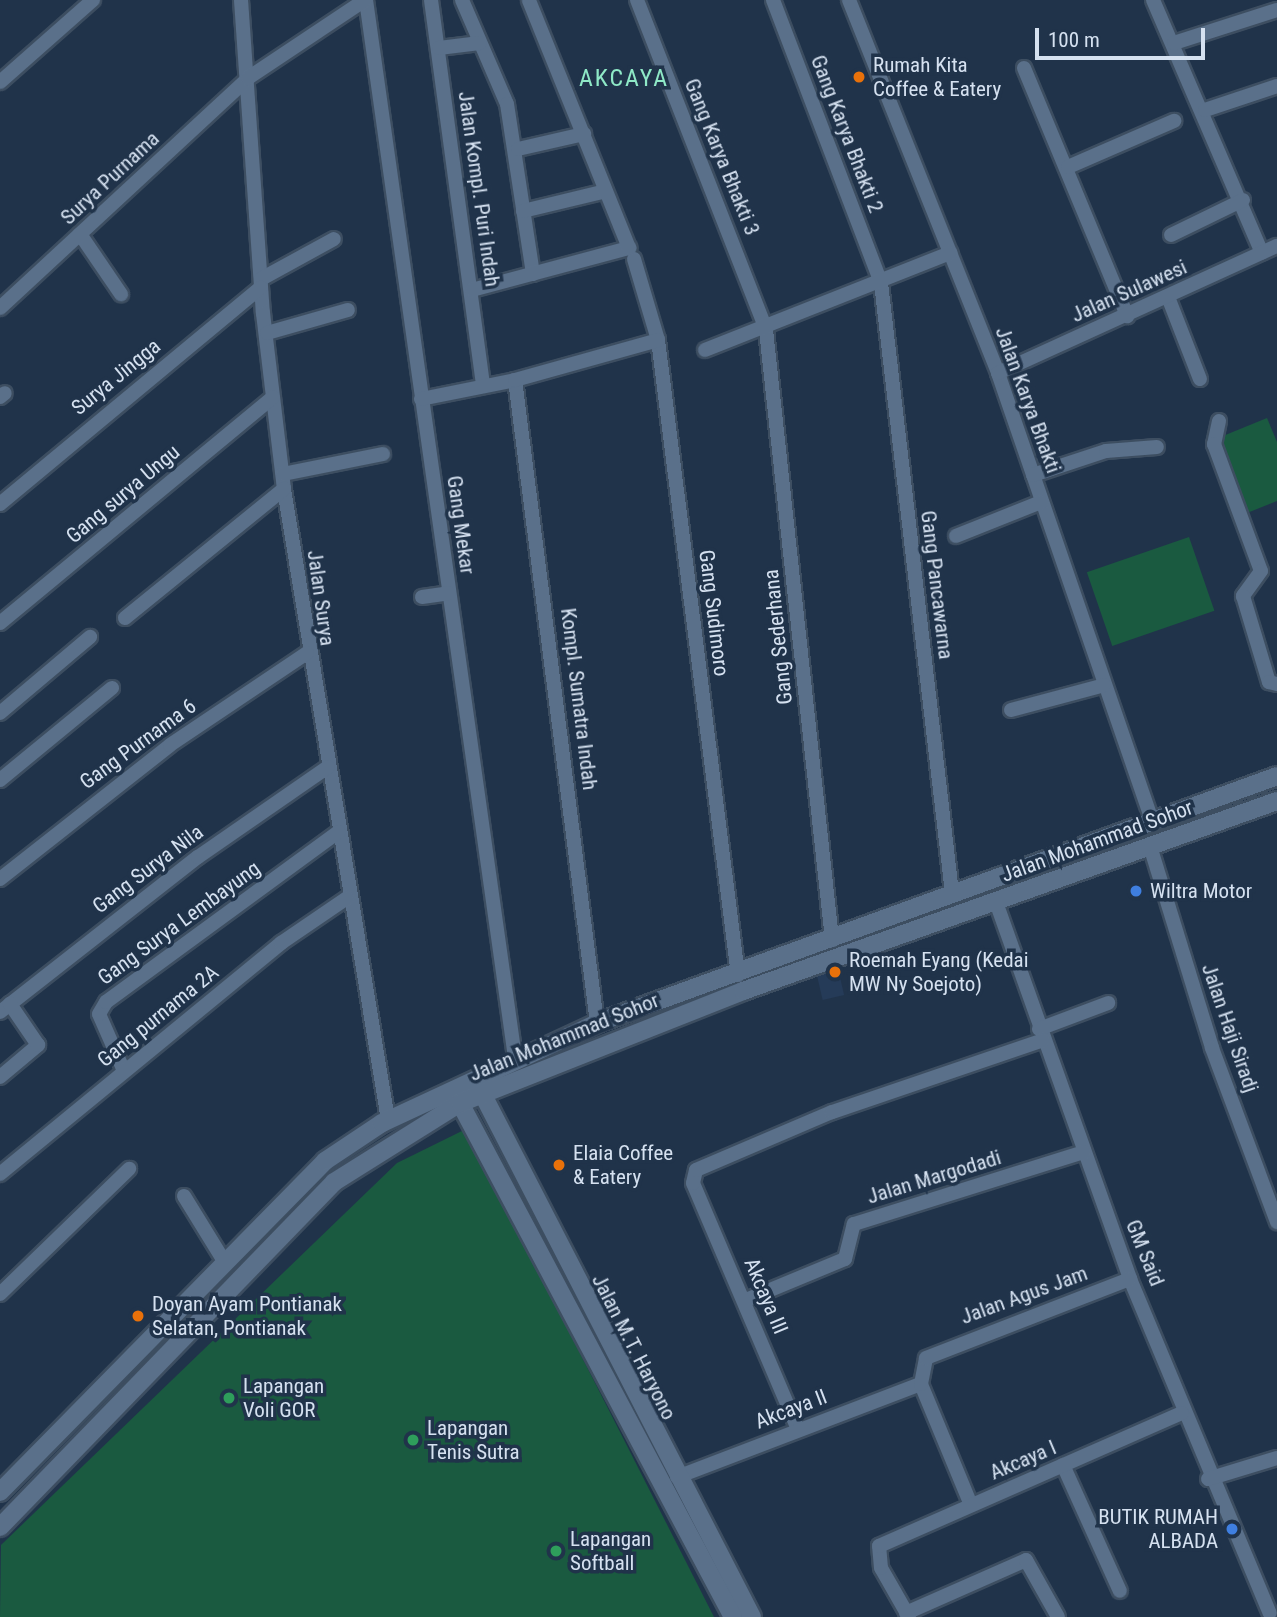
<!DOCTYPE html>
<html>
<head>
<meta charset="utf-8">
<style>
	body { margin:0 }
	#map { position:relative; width:1277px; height:1617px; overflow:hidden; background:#20334a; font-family:"Roboto Condensed",sans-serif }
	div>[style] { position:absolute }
	.built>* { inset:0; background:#253b58; transform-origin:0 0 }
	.green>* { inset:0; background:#1a5a40; transform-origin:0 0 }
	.roads { filter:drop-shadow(2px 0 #3d4e61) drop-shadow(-2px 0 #3d4e61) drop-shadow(0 2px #3d4e61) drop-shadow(0 -2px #3d4e61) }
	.minor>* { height:14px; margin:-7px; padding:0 7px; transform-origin:7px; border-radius:7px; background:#5a708a }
	.tertiary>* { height:18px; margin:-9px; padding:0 9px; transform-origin:9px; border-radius:9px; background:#5a708a }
	.dots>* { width:19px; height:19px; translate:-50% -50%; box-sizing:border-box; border:4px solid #20334a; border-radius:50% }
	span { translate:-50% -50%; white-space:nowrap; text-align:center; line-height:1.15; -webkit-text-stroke:7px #20334a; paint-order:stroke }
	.poi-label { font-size:21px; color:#d5e1f0 }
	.left { translate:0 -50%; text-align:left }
	.right { translate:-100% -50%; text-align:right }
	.street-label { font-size:21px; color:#d5e1f0 }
	.quarter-label { font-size:24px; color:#8fe9c7; letter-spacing:2px }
	.scale { position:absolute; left:1035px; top:28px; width:170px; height:32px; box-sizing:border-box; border:4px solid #d5e1f0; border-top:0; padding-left:9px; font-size:21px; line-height:24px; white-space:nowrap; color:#d5e1f0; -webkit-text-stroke:5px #20334a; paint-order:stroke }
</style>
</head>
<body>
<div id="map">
	<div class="built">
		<div style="left:836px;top:960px;width:36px;height:22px;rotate:77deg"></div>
	</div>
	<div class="green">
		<div style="clip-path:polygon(1267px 418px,1277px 442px,1277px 501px,1247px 513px,1218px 438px)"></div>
		<div style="left:1189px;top:537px;width:78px;height:108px;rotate:71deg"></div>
		<div style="clip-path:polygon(466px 1129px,714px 1617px,0 1617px,1px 1545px,397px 1163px)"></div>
	</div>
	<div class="roads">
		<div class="minor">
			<div style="left:241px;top:0;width:314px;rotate:86deg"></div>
			<div style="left:263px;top:313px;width:177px;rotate:83.2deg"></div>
			<div style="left:284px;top:489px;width:640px;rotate:80.64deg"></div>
			<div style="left:366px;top:0;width:1067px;rotate:81.98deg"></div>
			<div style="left:431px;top:0;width:388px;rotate:82.3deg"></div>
			<div style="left:462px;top:0;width:113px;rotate:66.6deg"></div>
			<div style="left:507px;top:104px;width:172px;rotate:81.3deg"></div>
			<div style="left:637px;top:0;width:354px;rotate:68.6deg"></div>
			<div style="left:766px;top:330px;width:614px;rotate:83.82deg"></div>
			<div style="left:773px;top:0;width:303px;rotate:69.1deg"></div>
			<div style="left:881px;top:283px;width:614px;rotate:83.36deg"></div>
			<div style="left:849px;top:0;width:402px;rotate:68.2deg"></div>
			<div style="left:998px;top:373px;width:474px;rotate:71deg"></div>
			<div style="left:1153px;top:0;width:275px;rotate:66.7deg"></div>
			<div style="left:1174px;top:43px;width:108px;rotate:-17.8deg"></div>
			<div style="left:439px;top:48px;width:41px;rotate:-7deg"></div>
			<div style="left:1024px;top:68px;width:269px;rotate:67.4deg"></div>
			<div style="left:0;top:82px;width:124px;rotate:-41.4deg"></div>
			<div style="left:1205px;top:110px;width:76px;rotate:-18.4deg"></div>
			<div style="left:518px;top:149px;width:68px;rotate:-12.8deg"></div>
			<div style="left:1068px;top:167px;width:116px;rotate:-23.5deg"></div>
			<div style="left:523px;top:211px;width:85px;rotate:-13.5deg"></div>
			<div style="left:80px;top:234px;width:73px;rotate:55.7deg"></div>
			<div style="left:1171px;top:235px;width:80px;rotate:-25.9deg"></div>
			<div style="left:634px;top:259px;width:84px;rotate:73.5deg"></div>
			<div style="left:658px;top:340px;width:640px;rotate:82.82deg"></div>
			<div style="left:261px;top:279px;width:83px;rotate:-28.7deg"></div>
			<div style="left:472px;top:290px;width:163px;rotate:-15deg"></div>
			<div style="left:629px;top:248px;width:267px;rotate:-112deg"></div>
			<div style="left:1168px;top:297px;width:88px;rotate:68.7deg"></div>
			<div style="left:0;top:308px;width:338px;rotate:-42.8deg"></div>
			<div style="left:248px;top:78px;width:141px;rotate:-33.7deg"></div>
			<div style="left:267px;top:333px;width:84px;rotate:-15.9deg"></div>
			<div style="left:705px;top:350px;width:264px;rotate:-21.6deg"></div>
			<div style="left:998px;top:373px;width:307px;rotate:-24.5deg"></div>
			<div style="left:515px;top:380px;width:648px;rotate:82.73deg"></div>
			<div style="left:0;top:397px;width:6px;rotate:-39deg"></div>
			<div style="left:421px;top:399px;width:96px;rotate:-11.4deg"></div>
			<div style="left:515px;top:380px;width:148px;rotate:-15.6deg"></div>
			<div style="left:1219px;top:421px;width:24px;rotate:102deg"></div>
			<div style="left:1214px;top:444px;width:135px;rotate:69.7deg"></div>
			<div style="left:1261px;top:571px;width:31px;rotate:126deg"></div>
			<div style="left:1243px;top:596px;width:90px;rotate:73.2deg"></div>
			<div style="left:1269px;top:682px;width:8px;rotate:14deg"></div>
			<div style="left:283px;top:474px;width:102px;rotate:-11.3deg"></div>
			<div style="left:1033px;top:475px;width:77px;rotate:-18.2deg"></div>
			<div style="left:1106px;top:451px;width:51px;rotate:-4.5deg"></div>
			<div style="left:0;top:504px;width:339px;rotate:-39.7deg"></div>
			<div style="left:956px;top:536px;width:92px;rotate:-21.8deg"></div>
			<div style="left:422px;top:597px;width:27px;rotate:-8deg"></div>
			<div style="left:125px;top:618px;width:205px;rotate:-39.1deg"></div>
			<div style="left:0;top:623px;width:354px;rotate:-39.6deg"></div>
			<div style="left:1011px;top:710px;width:96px;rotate:-15deg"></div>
			<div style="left:0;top:713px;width:118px;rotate:-40.2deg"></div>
			<div style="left:0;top:780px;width:145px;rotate:-39.4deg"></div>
			<div style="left:1150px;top:846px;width:211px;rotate:72.9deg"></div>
			<div style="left:1212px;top:1048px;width:186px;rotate:69.5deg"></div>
			<div style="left:0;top:879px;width:216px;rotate:-38.2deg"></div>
			<div style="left:170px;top:745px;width:165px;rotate:-33.9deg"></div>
			<div style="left:996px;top:902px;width:400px;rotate:70.4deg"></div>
			<div style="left:1130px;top:1279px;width:362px;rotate:67.3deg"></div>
			<div style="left:0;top:1012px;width:251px;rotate:-38.1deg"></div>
			<div style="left:198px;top:857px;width:158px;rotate:-34.7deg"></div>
			<div style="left:1039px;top:1029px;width:74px;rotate:-20.6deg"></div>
			<div style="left:124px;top:1071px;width:62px;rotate:-113.7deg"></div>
			<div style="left:99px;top:1014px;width:14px;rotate:-60deg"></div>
			<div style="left:106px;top:1002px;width:288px;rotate:-36.2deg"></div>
			<div style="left:0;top:1077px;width:50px;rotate:-40.1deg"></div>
			<div style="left:38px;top:1045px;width:50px;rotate:-124.3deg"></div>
			<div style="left:0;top:1174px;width:364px;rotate:-39.4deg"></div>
			<div style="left:281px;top:943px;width:80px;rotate:-34.3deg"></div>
			<div style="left:184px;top:1196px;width:76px;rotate:58.4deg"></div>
			<div style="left:0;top:1294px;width:180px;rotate:-44.1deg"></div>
			<div style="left:746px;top:1300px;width:107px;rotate:-22.5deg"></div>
			<div style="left:845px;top:1259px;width:36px;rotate:-76deg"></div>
			<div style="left:854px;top:1224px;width:241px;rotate:-17.4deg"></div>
			<div style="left:797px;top:1427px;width:265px;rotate:-113.1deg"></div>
			<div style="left:693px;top:1183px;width:13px;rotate:-77deg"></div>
			<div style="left:696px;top:1170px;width:148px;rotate:-23.1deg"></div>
			<div style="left:832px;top:1112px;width:223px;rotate:-18.8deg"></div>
			<div style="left:1063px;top:1465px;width:138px;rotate:65.7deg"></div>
			<div style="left:677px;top:1477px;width:261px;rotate:-20.9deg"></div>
			<div style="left:1208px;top:1479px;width:72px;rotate:-16.9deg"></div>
			<div style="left:971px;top:1505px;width:131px;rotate:-112.5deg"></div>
			<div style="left:921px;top:1384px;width:26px;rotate:-79deg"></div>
			<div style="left:926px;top:1358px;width:219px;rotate:-21.2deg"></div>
			<div style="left:906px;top:1613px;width:131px;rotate:-23.8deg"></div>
			<div style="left:1026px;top:1560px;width:65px;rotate:60.7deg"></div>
			<div style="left:909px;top:1617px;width:56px;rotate:-119.7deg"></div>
			<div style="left:881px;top:1568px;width:22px;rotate:-95deg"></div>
			<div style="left:879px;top:1546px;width:331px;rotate:-23.7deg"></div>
		</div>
		<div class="tertiary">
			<div style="left:482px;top:1093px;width:589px;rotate:62.74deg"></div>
			<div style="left:460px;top:1103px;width:582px;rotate:62.03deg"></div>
			<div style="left:0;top:1492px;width:464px;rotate:-45.5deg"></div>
			<div style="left:325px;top:1161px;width:69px;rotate:-33.7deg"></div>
			<div style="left:382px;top:1123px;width:237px;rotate:-24.9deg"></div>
			<div style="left:597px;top:1023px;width:723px;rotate:-19.96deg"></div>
			<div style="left:0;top:1527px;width:480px;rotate:-45.9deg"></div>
			<div style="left:334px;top:1182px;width:149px;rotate:-32.1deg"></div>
			<div style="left:460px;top:1103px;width:304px;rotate:-21.6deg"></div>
			<div style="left:743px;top:991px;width:567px;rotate:-19.59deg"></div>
		</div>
	</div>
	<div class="dots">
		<div style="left:859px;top:77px;background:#e8710a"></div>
		<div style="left:1136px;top:891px;background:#3f7fe0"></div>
		<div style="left:835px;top:972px;background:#e8710a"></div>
		<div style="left:559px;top:1165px;background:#e8710a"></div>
		<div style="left:138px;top:1316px;background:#e8710a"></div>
		<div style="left:229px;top:1398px;background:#2e9e5b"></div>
		<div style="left:413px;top:1440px;background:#2e9e5b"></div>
		<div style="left:1232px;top:1529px;background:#3f7fe0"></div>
		<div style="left:556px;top:1551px;background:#2e9e5b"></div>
	</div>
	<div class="poi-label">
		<span class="left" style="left:873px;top:77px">Rumah Kita<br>Coffee &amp; Eatery</span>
		<span class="left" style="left:1150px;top:891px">Wiltra Motor</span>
		<span class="left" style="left:849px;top:972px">Roemah Eyang (Kedai<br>MW Ny Soejoto)</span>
		<span class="left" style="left:573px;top:1165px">Elaia Coffee<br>&amp; Eatery</span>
		<span class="left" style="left:152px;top:1316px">Doyan Ayam Pontianak<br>Selatan, Pontianak</span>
		<span class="left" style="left:243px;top:1398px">Lapangan<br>Voli GOR</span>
		<span class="left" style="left:427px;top:1440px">Lapangan<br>Tenis Sutra</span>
		<span class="right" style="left:1218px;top:1529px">BUTIK RUMAH<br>ALBADA</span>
		<span class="left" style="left:570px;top:1551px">Lapangan<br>Softball</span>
	</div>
	<div class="street-label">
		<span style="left:847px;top:134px;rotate:69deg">Gang Karya Bhakti 2</span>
		<span style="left:722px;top:157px;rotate:68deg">Gang Karya Bhakti 3</span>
		<span style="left:110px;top:178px;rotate:-43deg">Surya Purnama</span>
		<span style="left:479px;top:189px;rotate:82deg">Jalan Kompl. Puri Indah</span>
		<span style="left:1129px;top:291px;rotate:-24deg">Jalan Sulawesi</span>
		<span style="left:116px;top:377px;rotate:-39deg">Surya Jingga</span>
		<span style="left:1028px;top:400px;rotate:70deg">Jalan Karya Bhakti</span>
		<span style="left:123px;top:494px;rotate:-40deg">Gang surya Ungu</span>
		<span style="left:461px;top:525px;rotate:82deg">Gang Mekar</span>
		<span style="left:937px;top:585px;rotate:83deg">Gang Pancawarna</span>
		<span style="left:321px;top:598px;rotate:82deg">Jalan Surya</span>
		<span style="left:714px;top:613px;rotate:83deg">Gang Sudimoro</span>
		<span style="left:778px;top:637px;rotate:-96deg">Gang Sederhana</span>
		<span style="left:579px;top:699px;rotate:83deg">Kompl. Sumatra Indah</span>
		<span style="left:138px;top:744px;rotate:-36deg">Gang Purnama 6</span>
		<span style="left:1097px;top:841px;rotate:-20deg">Jalan Mohammad Sohor</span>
		<span style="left:148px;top:869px;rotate:-37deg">Gang Surya Nila</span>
		<span style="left:179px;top:923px;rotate:-36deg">Gang Surya Lembayung</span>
		<span style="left:158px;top:1016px;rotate:-39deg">Gang purnama 2A</span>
		<span style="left:1230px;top:1028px;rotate:71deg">Jalan Haji Siradj</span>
		<span style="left:564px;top:1037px;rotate:-22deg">Jalan Mohammad Sohor</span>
		<span style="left:934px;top:1177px;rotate:-17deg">Jalan Margodadi</span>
		<span style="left:1145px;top:1253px;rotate:68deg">GM Said</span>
		<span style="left:1024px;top:1295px;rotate:-20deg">Jalan Agus Jam</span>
		<span style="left:766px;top:1296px;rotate:67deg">Akcaya III</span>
		<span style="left:634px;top:1347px;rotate:63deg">Jalan M.T. Haryono</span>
		<span style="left:791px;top:1409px;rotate:-21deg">Akcaya II</span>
		<span style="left:1023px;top:1460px;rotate:-23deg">Akcaya I</span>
	</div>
	<div class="quarter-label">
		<span style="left:624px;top:79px">AKCAYA</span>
	</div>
	<div class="scale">100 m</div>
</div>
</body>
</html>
